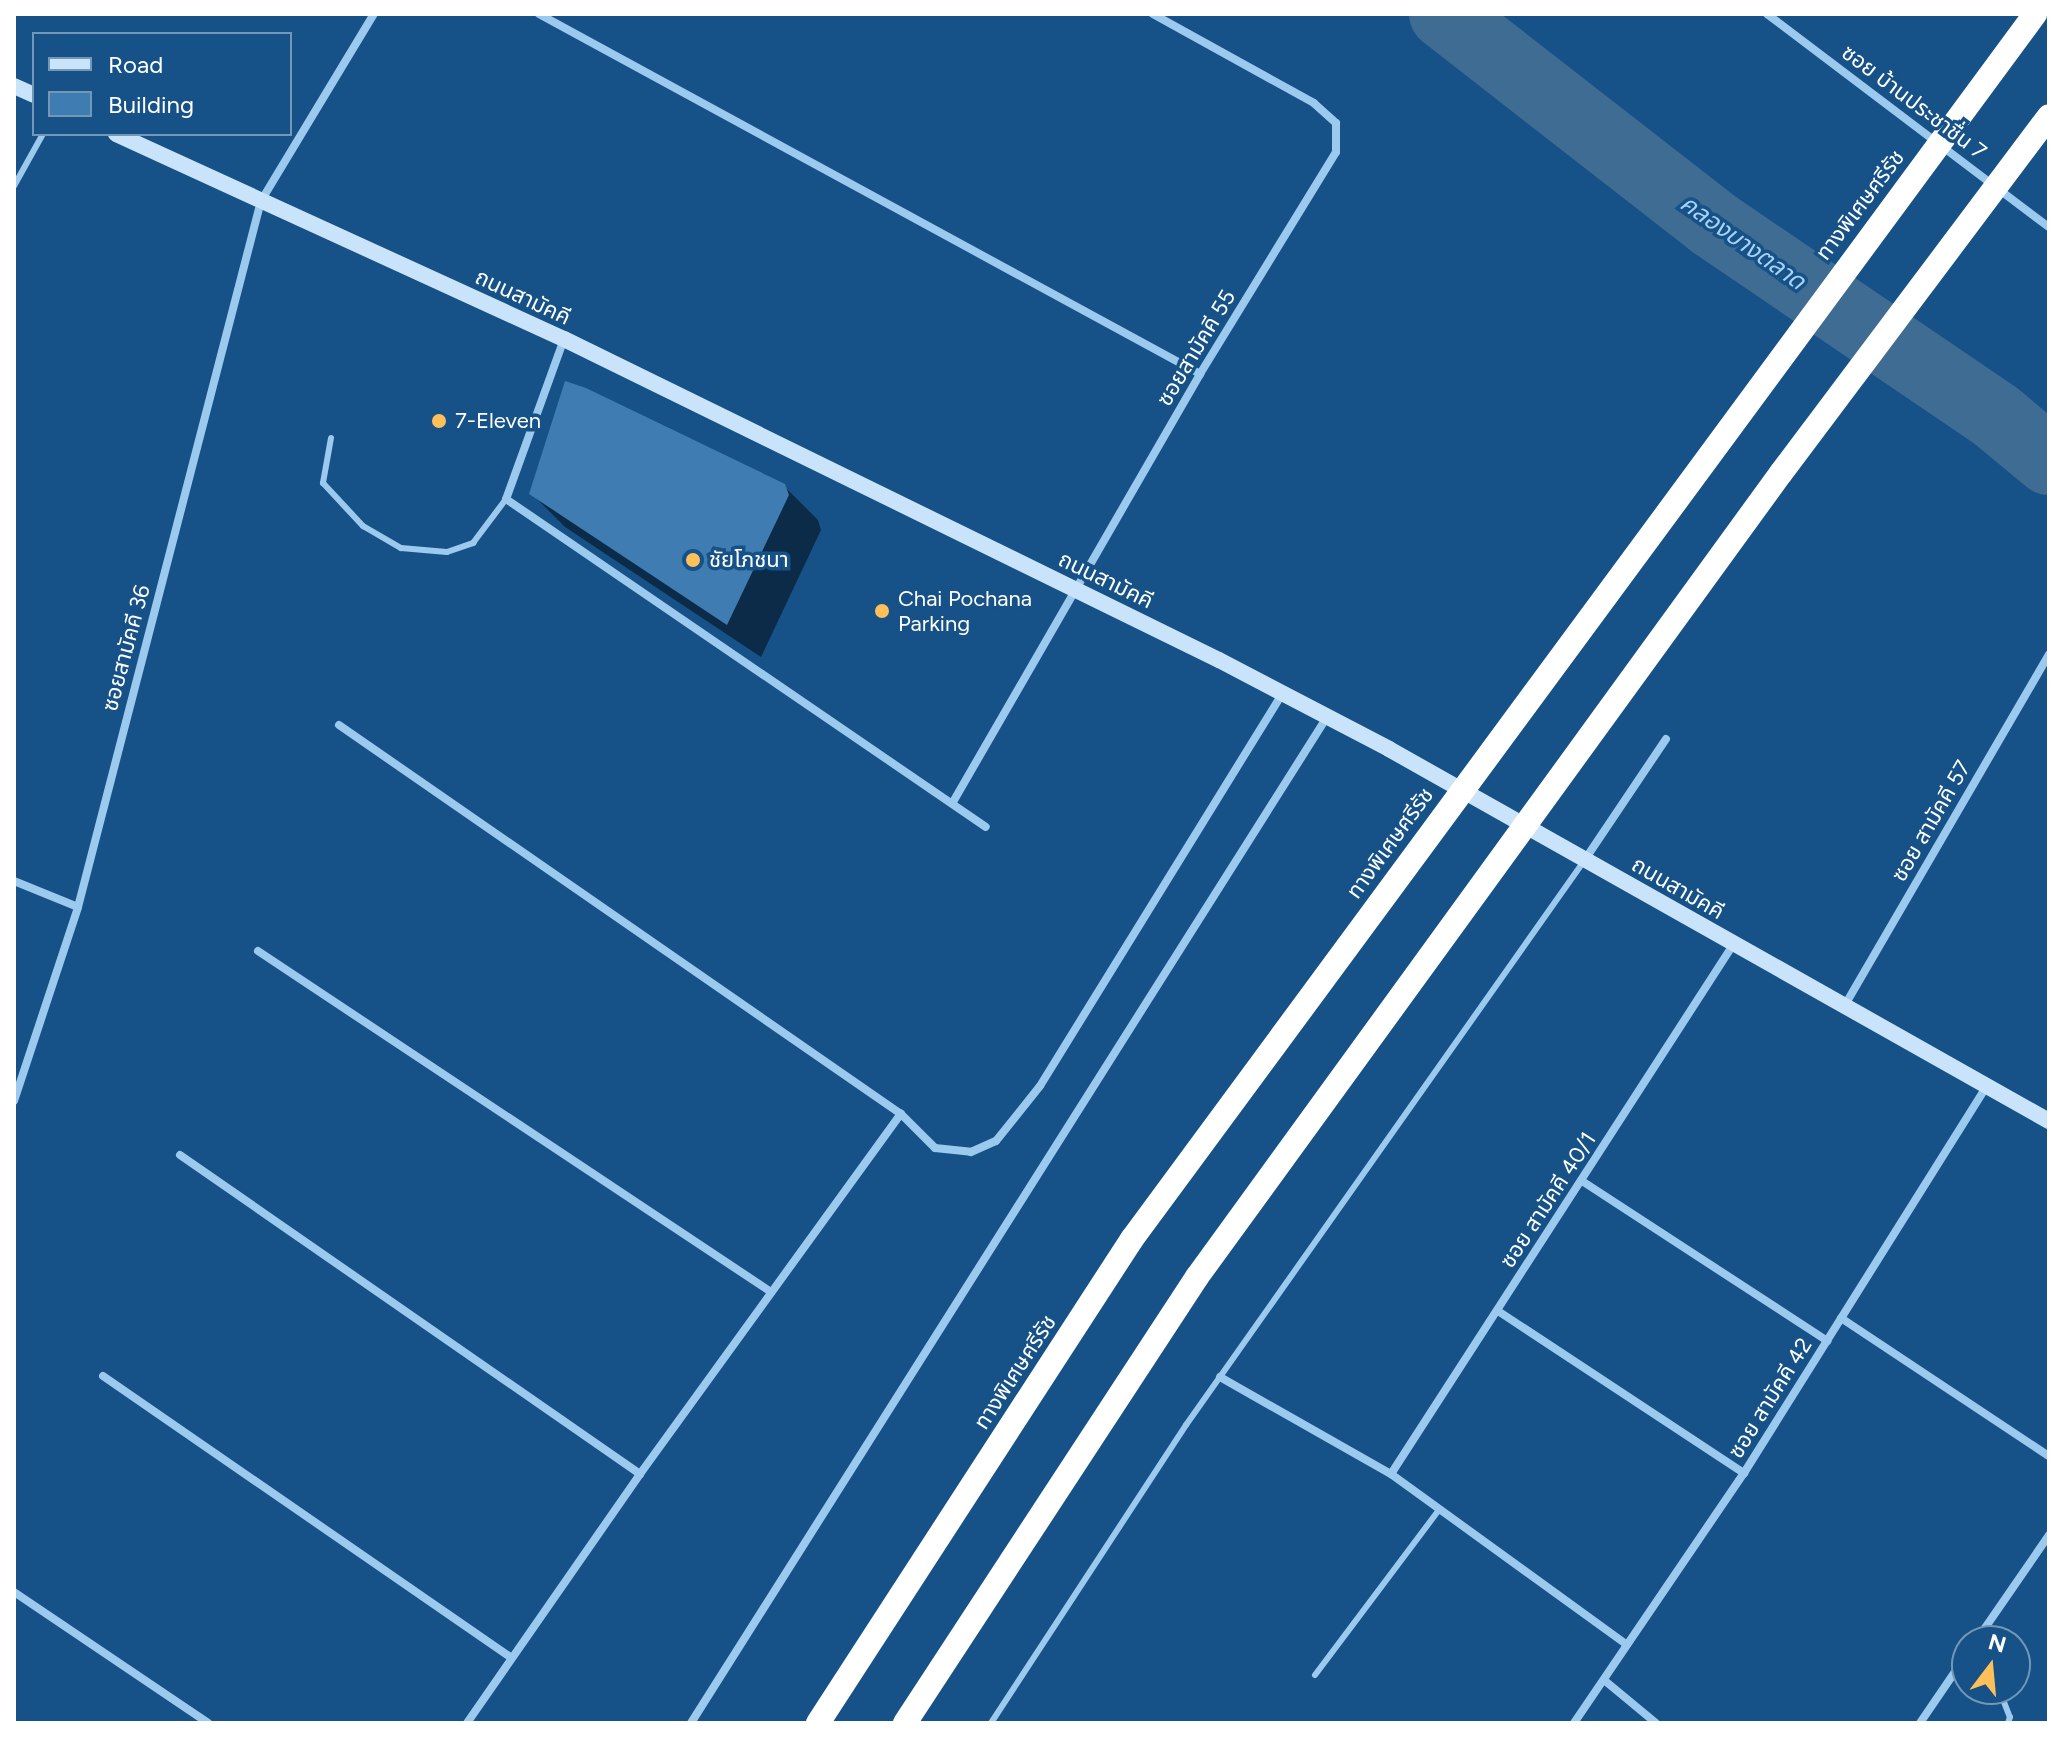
<!DOCTYPE html>
<html>
<head>
<meta charset="utf-8">
<style>
	body { margin:0 }
	#map { position:relative; width:2063px; height:1737px; overflow:hidden; background:#165287; font-family:Figtree,"Noto Sans Thai",sans-serif }
	div>[style] { position:absolute }
	.shadow>* { inset:0; background:#0007 }
	.river>* { height:70px; margin:-35px; padding:0 35px; transform-origin:35px; border-radius:35px; background:#3f6c93 }
	.building>* { inset:0; background:#3e7cb1 }
	.service>* { height:6px; margin:-3px; padding:0 3px; transform-origin:3px; border-radius:3px; background:#9cc9ee }
	.minor>* { height:8px; margin:-4px; padding:0 4px; transform-origin:4px; border-radius:4px; background:#9cc9ee }
	.secondary>* { height:16px; margin:-8px; padding:0 8px; transform-origin:8px; border-radius:8px; background:#c9e3fa }
	.motorway-bridge>* { height:24px; margin:-12px; padding:0 12px; transform-origin:12px; border-radius:12px; background:#fff }
	.dots>* { width:22px; height:22px; translate:-50% -50%; box-sizing:border-box; border:4px solid #165287; border-radius:50% }
	span { translate:-50% -50%; white-space:nowrap; text-align:center; line-height:1.15; -webkit-text-stroke:7px #165287; paint-order:stroke }
	.street-label { font-size:22px; color:#fff }
	.poi-label { font-size:22px; color:#fff }
	.left { translate:0 -50%; text-align:left }
	.water-label { font-size:24px; color:#a8d3f6; font-style:italic }
	.frame { position:absolute; inset:0; border:16px solid #fff; pointer-events:none }
	.legend { position:absolute; left:32px; top:32px; width:260px; height:104px; box-sizing:border-box; background:#165287; border:2px solid #7397b7; margin:0; padding:10px 14px; list-style:none; font-size:24px; color:#fff }
	.legend li { display:flex; align-items:center; gap:16px; height:40px }
	.legend b { width:40px; border:2px solid #7397b7 }
	.north { position:absolute; left:1951px; top:1625px; width:80px; height:80px; box-sizing:border-box; background:#165287; border:2px solid #7397b7; border-radius:50%; rotate:16deg; font-size:22px; font-weight:700; line-height:32px; text-align:center; color:#fff }
	.north::after { content:''; display:block; margin:auto; width:28px; height:36px; background:#ffc059; clip-path:polygon(50% 0,100% 100%,50% 72%,0 100%) }
</style>
</head>
<body>
<div id="map">
	<div class="shadow">
		<div style="clip-path:polygon(784px 486px,818px 520px,821px 530px,761px 657px,565px 527px,531px 493px)"></div>
	</div>
	<div class="river">
		<div style="left:1444px;top:14px;width:340px;rotate:37.9deg"></div>
		<div style="left:1712px;top:223px;width:343px;rotate:34.2deg"></div>
		<div style="left:1996px;top:416px;width:69px;rotate:39.7deg"></div>
	</div>
	<div class="building">
		<div style="clip-path:polygon(565px 381px,586px 388px,785px 484px,789px 495px,727px 625px,529px 494px)"></div>
	</div>
	<div class="service">
		<div style="left:14px;top:186px;width:60px;rotate:-60.9deg"></div>
		<div style="left:331px;top:438px;width:46px;rotate:100.1deg"></div>
		<div style="left:323px;top:483px;width:59px;rotate:47.1deg"></div>
		<div style="left:363px;top:526px;width:44px;rotate:30.1deg"></div>
		<div style="left:401px;top:548px;width:46px;rotate:5deg"></div>
		<div style="left:447px;top:552px;width:28px;rotate:-19deg"></div>
		<div style="left:473px;top:543px;width:55px;rotate:-53.1deg"></div>
		<div style="left:1315px;top:1675px;width:205px;rotate:-53.1deg"></div>
		<div style="left:1999px;top:1689px;width:30px;rotate:69deg"></div>
		<div style="left:2010px;top:1717px;width:6px;rotate:108deg"></div>
		<div style="left:991px;top:1723px;width:356px;rotate:-56.8deg"></div>
		<div style="left:1186px;top:1425px;width:690px;rotate:-54.79deg"></div>
	</div>
	<div class="minor">
		<div style="left:539px;top:14px;width:753px;rotate:28.57deg"></div>
		<div style="left:1767px;top:14px;width:353px;rotate:37.1deg"></div>
		<div style="left:564px;top:339px;width:170px;rotate:109.9deg"></div>
		<div style="left:506px;top:499px;width:581px;rotate:34.35deg"></div>
		<div style="left:339px;top:725px;width:683px;rotate:34.69deg"></div>
		<div style="left:901px;top:1114px;width:48px;rotate:45deg"></div>
		<div style="left:935px;top:1148px;width:36px;rotate:6deg"></div>
		<div style="left:971px;top:1152px;width:27px;rotate:-24deg"></div>
		<div style="left:996px;top:1141px;width:70px;rotate:-51.3deg"></div>
		<div style="left:1040px;top:1086px;width:462px;rotate:-58.3deg"></div>
		<div style="left:953px;top:802px;width:494px;rotate:-60deg"></div>
		<div style="left:1200px;top:374px;width:260px;rotate:-58.5deg"></div>
		<div style="left:1336px;top:152px;width:29px;rotate:-90deg"></div>
		<div style="left:1336px;top:123px;width:30px;rotate:-138deg"></div>
		<div style="left:1314px;top:103px;width:184px;rotate:-151.1deg"></div>
		<div style="left:1584px;top:861px;width:147px;rotate:-56.1deg"></div>
		<div style="left:14px;top:881px;width:69px;rotate:22.1deg"></div>
		<div style="left:258px;top:951px;width:616px;rotate:33.61deg"></div>
		<div style="left:1845px;top:1005px;width:406px;rotate:-59.8deg"></div>
		<div style="left:14px;top:1101px;width:204px;rotate:-71.7deg"></div>
		<div style="left:78px;top:907px;width:729px;rotate:-75.47deg"></div>
		<div style="left:261px;top:201px;width:218px;rotate:-58.9deg"></div>
		<div style="left:180px;top:1155px;width:560px;rotate:34.74deg"></div>
		<div style="left:1582px;top:1181px;width:293px;rotate:33.1deg"></div>
		<div style="left:1498px;top:1311px;width:295px;rotate:33.4deg"></div>
		<div style="left:1841px;top:1318px;width:250px;rotate:33.6deg"></div>
		<div style="left:103px;top:1376px;width:495px;rotate:34.6deg"></div>
		<div style="left:1220px;top:1377px;width:197px;rotate:29.6deg"></div>
		<div style="left:1391px;top:1474px;width:291px;rotate:35.9deg"></div>
		<div style="left:1391px;top:1474px;width:630px;rotate:-57.12deg"></div>
		<div style="left:14px;top:1592px;width:234px;rotate:34deg"></div>
		<div style="left:1976px;top:1641px;width:129px;rotate:-55.4deg"></div>
		<div style="left:1604px;top:1680px;width:67px;rotate:39.6deg"></div>
		<div style="left:467px;top:1723px;width:303px;rotate:-55.2deg"></div>
		<div style="left:640px;top:1474px;width:445px;rotate:-54.1deg"></div>
		<div style="left:691px;top:1723px;width:1190px;rotate:-57.7deg"></div>
		<div style="left:1574px;top:1723px;width:302px;rotate:-55.8deg"></div>
		<div style="left:1744px;top:1473px;width:457px;rotate:-57.9deg"></div>
		<div style="left:1920px;top:1723px;width:83px;rotate:-55.7deg"></div>
	</div>
	<div class="secondary">
		<div style="left:14px;top:86px;width:22px;rotate:24deg"></div>
		<div style="left:116px;top:134px;width:493px;rotate:24.6deg"></div>
		<div style="left:564px;top:339px;width:729px;rotate:26.11deg"></div>
		<div style="left:1219px;top:660px;width:192px;rotate:27.6deg"></div>
		<div style="left:1389px;top:749px;width:758px;rotate:29.41deg"></div>
	</div>
	<div class="motorway-bridge">
		<div style="left:818px;top:1723px;width:577px;rotate:-57.03deg"></div>
		<div style="left:1132px;top:1239px;width:1522px;rotate:-53.6deg"></div>
		<div style="left:905px;top:1723px;width:533px;rotate:-56.79deg"></div>
		<div style="left:1197px;top:1277px;width:994px;rotate:-54.01deg"></div>
		<div style="left:1781px;top:473px;width:446px;rotate:-53.1deg"></div>
	</div>
	<div class="dots">
		<div style="left:439px;top:421px;background:#ffc059"></div>
		<div style="left:693px;top:560px;background:#ffc059"></div>
		<div style="left:882px;top:611px;background:#ffc059"></div>
	</div>
	<div class="street-label">
		<span style="left:1914px;top:102px;rotate:37deg">ซอย บ้านประชาชื่น 7</span>
		<span style="left:1860px;top:205px;rotate:-53deg">ทางพิเศษศรีรัช</span>
		<span style="left:523px;top:297px;rotate:25deg">ถนนสามัคคี</span>
		<span style="left:1196px;top:348px;rotate:-59deg">ซอยสามัคคี 55</span>
		<span style="left:1106px;top:580px;rotate:26deg">ถนนสามัคคี</span>
		<span style="left:126px;top:648px;rotate:-75deg">ซอยสามัคคี 36</span>
		<span style="left:1931px;top:821px;rotate:-60deg">ซอย สามัคคี 57</span>
		<span style="left:1390px;top:843px;rotate:-54deg">ทางพิเศษศรีรัช</span>
		<span style="left:1678px;top:888px;rotate:30deg">ถนนสามัคคี</span>
		<span style="left:1548px;top:1200px;rotate:-57deg">ซอย สามัคคี 40/1</span>
		<span style="left:1015px;top:1372px;rotate:-57deg">ทางพิเศษศรีรัช</span>
		<span style="left:1770px;top:1398px;rotate:-58deg">ซอย สามัคคี 42</span>
	</div>
	<div class="poi-label">
		<span class="left" style="left:455px;top:421px">7-Eleven</span>
		<span class="left" style="left:709px;top:560px">ชัยโภชนา</span>
		<span class="left" style="left:898px;top:611px">Chai Pochana<br>Parking</span>
	</div>
	<div class="water-label">
		<span style="left:1743px;top:242px;rotate:35deg">คลองบางตลาด</span>
	</div>
	<div class="frame"></div>
	<ul class="legend">
	<li><b style="height:10px;background:#c9e3fa"></b>Road</li>
	<li><b style="height:22px;background:#3e7cb1"></b>Building</li>
	</ul>
	<div class="north">N</div>
</div>
</body>
</html>
